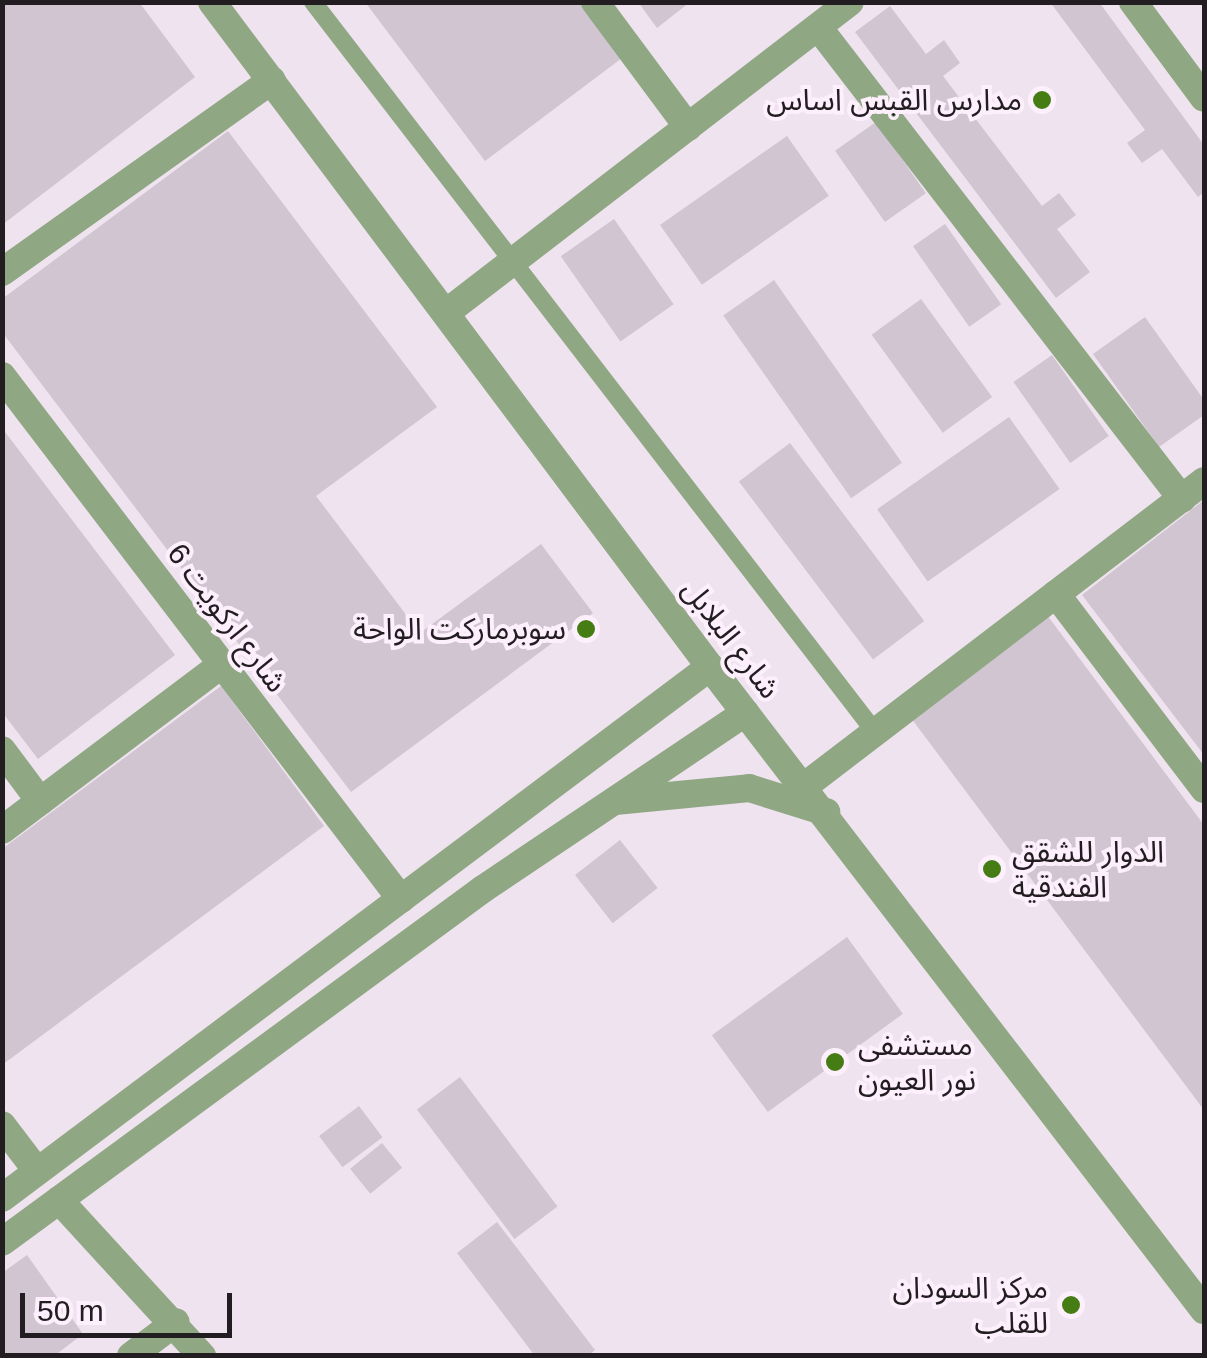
<!DOCTYPE html>
<html>
<head>
<meta charset="utf-8">
<style>
	body { margin:0 }
	#map { position:relative; width:1207px; height:1358px; overflow:hidden; background:#efe3ef; font-family:Helvetica,"Noto Sans Arabic",sans-serif }
	div>[style] { position:absolute }
	.building>* { inset:0; background:#d0c5d0; transform-origin:0 0 }
	.service>* { height:18px; margin:-9px; padding:0 9px; transform-origin:9px; border-radius:9px; background:#90a784 }
	.minor>* { height:28px; margin:-14px; padding:0 14px; transform-origin:14px; border-radius:14px; background:#90a784 }
	.tertiary>* { height:28px; margin:-14px; padding:0 14px; transform-origin:14px; border-radius:14px; background:#90a784 }
	.dots>* { width:28px; height:28px; translate:-50% -50%; box-sizing:border-box; border:5px solid #fdf0fc; border-radius:50% }
	span { translate:-50% -50%; white-space:nowrap; text-align:center; line-height:1.15; -webkit-text-stroke:8px #fdf0fc; paint-order:stroke }
	.poi-label { font-size:30px; color:#211d21 }
	.right { translate:-100% -50%; text-align:right }
	.left { translate:0 -50%; text-align:left }
	.street-label { font-size:30px; color:#211d21 }
	.frame { position:absolute; inset:0; border:5px solid #211d21; pointer-events:none }
	.scale { position:absolute; left:20px; top:1293px; width:212px; height:45px; box-sizing:border-box; border:5px solid #211d21; border-top:0; padding-left:12px; font-size:30px; line-height:35px; white-space:nowrap; color:#211d21; -webkit-text-stroke:8px #fdf0fc; paint-order:stroke }
</style>
</head>
<body>
<div id="map">
	<div class="building">
		<div style="clip-path:polygon(2px 2px,139px 2px,195px 77px,2px 225px)"></div>
		<div style="clip-path:polygon(365px 2px,580px 2px,622px 58px,485px 161px)"></div>
		<div style="clip-path:polygon(638px 2px,690px 2px,657px 28px)"></div>
		<div style="clip-path:polygon(1050px 2px,1099px 2px,1204px 145px,1204px 192px,1198px 197px,1162px 149px,1142px 163px,1127px 143px,1145px 130px)"></div>
		<div style="clip-path:polygon(890px 6px,926px 54px,944px 40px,960px 63px,943px 76px,1042px 206px,1059px 193px,1076px 215px,1057px 229px,1090px 272px,1056px 298px,855px 32px)"></div>
		<div style="left:876px;top:122px;width:87px;height:50px;rotate:55deg"></div>
		<div style="clip-path:polygon(228px 131px,437px 407px,316px 496px,420px 633px,541px 544px,593px 613px,351px 792px,2px 332px,2px 299px)"></div>
		<div style="left:787px;top:136px;width:73px;height:155px;rotate:55deg"></div>
		<div style="left:614px;top:219px;width:104px;height:65px;rotate:55deg"></div>
		<div style="left:945px;top:224px;width:98px;height:39px;rotate:55deg"></div>
		<div style="left:774px;top:280px;width:223px;height:62px;rotate:55deg"></div>
		<div style="left:921px;top:299px;width:121px;height:61px;rotate:54deg"></div>
		<div style="clip-path:polygon(1145px 317px,1204px 400px,1204px 415px,1159px 447px,1093px 354px)"></div>
		<div style="left:1052px;top:355px;width:99px;height:47px;rotate:55deg"></div>
		<div style="left:1009px;top:417px;width:88px;height:161px;rotate:55deg"></div>
		<div style="clip-path:polygon(2px 428px,175px 655px,38px 759px,2px 712px)"></div>
		<div style="left:790px;top:443px;width:223px;height:64px;rotate:53deg"></div>
		<div style="clip-path:polygon(1204px 500px,1204px 755px,1082px 595px)"></div>
		<div style="clip-path:polygon(1047px 615px,1204px 825px,1204px 1110px,911px 718px)"></div>
		<div style="clip-path:polygon(221px 686px,324px 826px,2px 1065px,2px 849px)"></div>
		<div style="left:620px;top:840px;width:61px;height:57px;rotate:52deg"></div>
		<div style="left:847px;top:937px;width:95px;height:167px;rotate:54deg"></div>
		<div style="left:460px;top:1077px;width:162px;height:54px;rotate:53deg"></div>
		<div style="left:359px;top:1106px;width:39px;height:50px;rotate:53deg"></div>
		<div style="left:382px;top:1143px;width:32px;height:41px;rotate:51deg"></div>
		<div style="clip-path:polygon(497px 1222px,595px 1350px,588px 1356px,535px 1356px,457px 1253px)"></div>
		<div style="clip-path:polygon(27px 1255px,83px 1334px,54px 1356px,2px 1356px,2px 1273px)"></div>
	</div>
	<div class="service">
		<div style="left:313px;top:2px;width:921px;rotate:52.41deg"></div>
	</div>
	<div class="minor">
		<div style="left:595px;top:2px;width:156px;rotate:53.4deg"></div>
		<div style="left:1133px;top:2px;width:119px;rotate:53.5deg"></div>
		<div style="left:818px;top:27px;width:596px;rotate:52.36deg"></div>
		<div style="left:2px;top:272px;width:331px;rotate:-35.4deg"></div>
		<div style="left:447px;top:312px;width:508px;rotate:-37.57deg"></div>
		<div style="left:2px;top:376px;width:658px;rotate:52.66deg"></div>
		<div style="left:1056px;top:594px;width:245px;rotate:52.8deg"></div>
		<div style="left:2px;top:750px;width:64px;rotate:53.3deg"></div>
		<div style="left:806px;top:785px;width:501px;rotate:-37.37deg"></div>
		<div style="left:2px;top:830px;width:274px;rotate:-37deg"></div>
		<div style="left:2px;top:1125px;width:58px;rotate:52.7deg"></div>
		<div style="left:59px;top:1200px;width:212px;rotate:47.5deg"></div>
		<div style="left:131px;top:1356px;width:56px;rotate:-37.1deg"></div>
	</div>
	<div class="tertiary">
		<div style="left:212px;top:2px;width:831px;rotate:53.17deg"></div>
		<div style="left:710px;top:667px;width:811px;rotate:52.47deg"></div>
		<div style="left:615px;top:801px;width:135px;rotate:-5.5deg"></div>
		<div style="left:749px;top:788px;width:81px;rotate:17.3deg"></div>
		<div style="left:2px;top:1198px;width:885px;rotate:-36.87deg"></div>
		<div style="left:2px;top:1242px;width:597px;rotate:-36.27deg"></div>
		<div style="left:483px;top:889px;width:316px;rotate:-33.9deg"></div>
	</div>
	<div class="dots">
		<div style="left:1042px;top:100px;background:#457d14"></div>
		<div style="left:586px;top:629px;background:#457d14"></div>
		<div style="left:992px;top:869px;background:#457d14"></div>
		<div style="left:835px;top:1062px;background:#457d14"></div>
		<div style="left:1071px;top:1305px;background:#457d14"></div>
	</div>
	<div class="poi-label">
		<span class="right" style="left:1022px;top:100px">مدارس القبس اساس</span>
		<span class="right" style="left:566px;top:629px">سوبرماركت الواحة</span>
		<span class="left" style="left:1012px;top:869px">الدوار للشقق<br>الفندقية</span>
		<span class="left" style="left:858px;top:1062px">مستشفى<br>نور العيون</span>
		<span class="right" style="left:1048px;top:1305px">مركز السودان<br>للقلب</span>
	</div>
	<div class="street-label">
		<span style="left:227px;top:618px;rotate:53deg">شارع اركويت 6</span>
		<span style="left:731px;top:639px;rotate:53deg">شارع البلابل</span>
	</div>
	<div class="frame"></div>
	<div class="scale">50 m</div>
</div>
</body>
</html>
